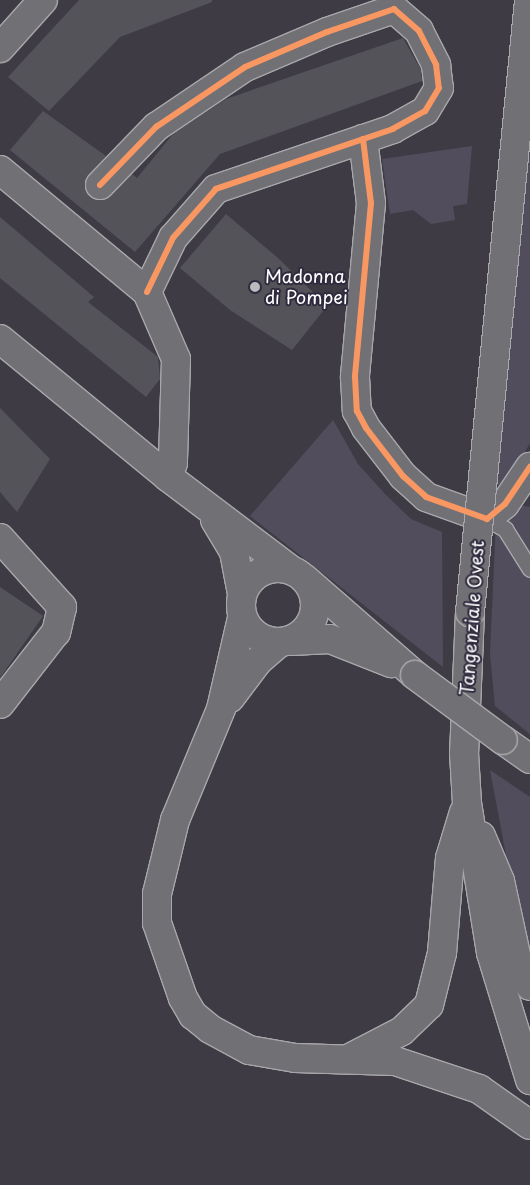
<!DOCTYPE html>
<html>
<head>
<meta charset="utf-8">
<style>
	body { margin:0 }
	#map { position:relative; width:530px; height:1185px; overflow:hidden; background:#3e3b45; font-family:"Playpen Sans",sans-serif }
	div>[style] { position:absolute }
	.green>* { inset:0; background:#524d5c }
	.building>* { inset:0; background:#55535a }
	.roads { filter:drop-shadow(1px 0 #a8a7ab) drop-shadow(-1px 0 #a8a7ab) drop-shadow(0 1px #a8a7ab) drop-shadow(0 -1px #a8a7ab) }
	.lane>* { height:15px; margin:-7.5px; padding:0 7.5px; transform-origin:7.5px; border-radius:7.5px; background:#717074 }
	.street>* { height:28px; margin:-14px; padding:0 14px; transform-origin:14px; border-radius:14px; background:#717074 }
	.secondary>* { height:28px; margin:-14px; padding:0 14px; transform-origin:14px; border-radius:14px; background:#717074 }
	.secondary>.ring { margin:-14px; padding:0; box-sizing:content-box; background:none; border:28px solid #717074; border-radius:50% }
	.highway>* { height:28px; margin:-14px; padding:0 14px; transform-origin:14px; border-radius:14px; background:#717074 }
	.bridges { filter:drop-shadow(1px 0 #a8a7ab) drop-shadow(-1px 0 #a8a7ab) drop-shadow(0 1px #a8a7ab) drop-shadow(0 -1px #a8a7ab) }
	.secondary-bridge>* { height:28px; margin:-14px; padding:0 14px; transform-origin:14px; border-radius:14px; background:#717074 }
	.highway-bridge>* { height:28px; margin:-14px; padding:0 14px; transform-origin:14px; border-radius:14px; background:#717074 }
	.cycleway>* { height:6px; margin:-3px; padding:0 3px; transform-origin:3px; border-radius:3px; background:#f99763 }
	.dots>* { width:14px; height:14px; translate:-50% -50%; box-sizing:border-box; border:2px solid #2f2a3d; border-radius:50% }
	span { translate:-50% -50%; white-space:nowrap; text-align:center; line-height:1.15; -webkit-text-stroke:4px #2f2a3d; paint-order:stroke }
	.poi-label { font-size:18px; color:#fff }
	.left { translate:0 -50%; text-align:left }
	.street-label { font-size:18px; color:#fff }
</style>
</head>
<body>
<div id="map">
	<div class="green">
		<div style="clip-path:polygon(530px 111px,530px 443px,511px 477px,494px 488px)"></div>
		<div style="clip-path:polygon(472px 146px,467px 204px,453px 206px,455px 220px,431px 224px,413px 210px,390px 214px,382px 159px)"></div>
		<div style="clip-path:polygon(333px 420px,358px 464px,385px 494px,411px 519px,442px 532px,443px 667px,250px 516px)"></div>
		<div style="clip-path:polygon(515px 504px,530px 507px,530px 734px,495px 706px,490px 654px,496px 520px)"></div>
		<div style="clip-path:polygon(490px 770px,530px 797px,530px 968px,526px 961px)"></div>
	</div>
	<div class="building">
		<div style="clip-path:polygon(79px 0,212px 0,212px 2px,120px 37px,49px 111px,8px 77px)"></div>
		<div style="clip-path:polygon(403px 38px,421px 70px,422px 81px,220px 154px,135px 252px,10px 150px,43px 111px,106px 156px,85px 182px,90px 197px,105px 200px,132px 174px,137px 178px,173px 134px,226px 99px)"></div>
		<div style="clip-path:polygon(226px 214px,278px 258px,327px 306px,292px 350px,230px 310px,180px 268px)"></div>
		<div style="clip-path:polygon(0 217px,94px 297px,88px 302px,158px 357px,160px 379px,146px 397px,0 278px)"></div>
		<div style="clip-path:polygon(0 408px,50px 459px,17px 512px,0 492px)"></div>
		<div style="clip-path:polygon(0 587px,43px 616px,0 678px)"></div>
	</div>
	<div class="roads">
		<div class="lane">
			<div style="left:487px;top:519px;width:21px;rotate:29deg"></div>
			<div style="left:505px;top:529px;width:47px;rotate:58deg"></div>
		</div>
		<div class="street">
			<div style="left:0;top:48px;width:64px;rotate:-48.1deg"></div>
			<div style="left:363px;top:139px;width:64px;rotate:82.9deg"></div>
			<div style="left:371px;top:203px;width:175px;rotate:95.3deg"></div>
			<div style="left:355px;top:377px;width:34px;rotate:87deg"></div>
			<div style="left:357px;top:411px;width:19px;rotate:62deg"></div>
			<div style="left:366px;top:428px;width:61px;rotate:52.4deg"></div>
			<div style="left:403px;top:476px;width:31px;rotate:42deg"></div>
			<div style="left:426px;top:497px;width:65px;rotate:19.8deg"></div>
			<div style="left:487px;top:519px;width:23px;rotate:-40deg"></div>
			<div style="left:505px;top:504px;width:45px;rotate:-56deg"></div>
			<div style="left:0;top:170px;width:191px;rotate:39.7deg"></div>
			<div style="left:147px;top:292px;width:73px;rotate:66.6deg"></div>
			<div style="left:176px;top:359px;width:104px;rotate:91.7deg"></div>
			<div style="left:173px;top:463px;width:15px;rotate:110deg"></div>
			<div style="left:100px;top:185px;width:81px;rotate:-46deg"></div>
			<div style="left:156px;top:127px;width:107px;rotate:-34deg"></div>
			<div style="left:245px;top:67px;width:89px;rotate:-23.1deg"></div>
			<div style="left:327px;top:32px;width:71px;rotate:-18.9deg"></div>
			<div style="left:394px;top:9px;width:33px;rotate:41deg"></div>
			<div style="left:419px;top:31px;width:38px;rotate:63deg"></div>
			<div style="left:436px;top:65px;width:23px;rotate:83deg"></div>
			<div style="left:439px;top:88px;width:27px;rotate:121deg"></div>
			<div style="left:425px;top:111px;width:37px;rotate:151deg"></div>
			<div style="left:393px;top:129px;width:187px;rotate:161.3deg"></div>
			<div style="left:216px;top:189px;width:65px;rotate:131.3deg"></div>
			<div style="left:173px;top:238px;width:60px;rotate:115.7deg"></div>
			<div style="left:0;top:538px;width:93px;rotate:48.1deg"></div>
			<div style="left:62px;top:607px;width:26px;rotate:103deg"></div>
			<div style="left:56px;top:632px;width:91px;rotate:127.9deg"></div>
		</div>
		<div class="secondary">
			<div style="left:0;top:339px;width:217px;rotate:39.4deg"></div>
			<div style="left:168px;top:477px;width:154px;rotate:37.1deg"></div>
			<div style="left:215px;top:520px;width:37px;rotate:59deg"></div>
			<div style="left:234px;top:552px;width:43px;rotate:79.2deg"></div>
			<div class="ring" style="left:241px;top:568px;width:46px;height:46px"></div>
			<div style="left:305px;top:579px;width:146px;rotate:41.1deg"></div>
			<div style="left:292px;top:641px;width:38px;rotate:-3deg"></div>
			<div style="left:330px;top:639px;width:66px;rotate:21.5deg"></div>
			<div style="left:503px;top:740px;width:33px;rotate:35deg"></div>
		</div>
		<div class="highway">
			<div style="left:470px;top:612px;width:141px;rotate:92.4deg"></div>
			<div style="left:464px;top:753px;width:50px;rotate:86.6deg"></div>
			<div style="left:467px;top:803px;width:152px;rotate:80.9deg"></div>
			<div style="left:491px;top:953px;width:133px;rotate:72.9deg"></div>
			<div style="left:242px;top:618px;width:93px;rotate:103deg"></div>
			<div style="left:221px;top:709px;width:120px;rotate:112.5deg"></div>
			<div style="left:175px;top:820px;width:76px;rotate:103.7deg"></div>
			<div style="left:157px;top:894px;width:29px;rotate:90deg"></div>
			<div style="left:157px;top:923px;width:79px;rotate:70.9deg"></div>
			<div style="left:183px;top:998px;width:20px;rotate:60deg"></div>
			<div style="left:193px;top:1015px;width:22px;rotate:39deg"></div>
			<div style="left:210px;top:1029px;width:44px;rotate:28.3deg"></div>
			<div style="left:249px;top:1050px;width:47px;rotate:9.9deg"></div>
			<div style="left:295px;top:1058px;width:100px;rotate:1.7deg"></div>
			<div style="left:395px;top:1061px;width:89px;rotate:18.4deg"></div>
			<div style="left:479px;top:1089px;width:62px;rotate:35.2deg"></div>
			<div style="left:230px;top:698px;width:46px;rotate:-52.9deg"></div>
			<div style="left:258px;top:661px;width:28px;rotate:-41deg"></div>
			<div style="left:481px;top:836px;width:49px;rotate:67.1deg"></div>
			<div style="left:500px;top:881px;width:85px;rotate:77.8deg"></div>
			<div style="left:518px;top:964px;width:25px;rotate:61deg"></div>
			<div style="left:352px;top:1057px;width:56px;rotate:-27.5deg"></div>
			<div style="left:402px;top:1031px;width:37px;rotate:-44deg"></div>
			<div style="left:429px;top:1005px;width:54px;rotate:-76deg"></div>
			<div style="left:442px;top:953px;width:95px;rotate:-85.2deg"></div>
			<div style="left:450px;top:858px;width:48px;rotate:-73.1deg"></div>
		</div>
	</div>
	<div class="bridges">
		<div class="secondary-bridge">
			<div style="left:415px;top:675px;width:109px;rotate:36.5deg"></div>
		</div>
		<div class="highway-bridge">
			<div style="left:470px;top:612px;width:615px;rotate:-84.49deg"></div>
		</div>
	</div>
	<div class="cycleway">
		<div style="left:363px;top:139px;width:64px;rotate:82.9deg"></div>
		<div style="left:371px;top:203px;width:175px;rotate:95.3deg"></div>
		<div style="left:355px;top:377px;width:34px;rotate:87deg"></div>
		<div style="left:357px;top:411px;width:19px;rotate:62deg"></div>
		<div style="left:366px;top:428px;width:61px;rotate:52.4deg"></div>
		<div style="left:403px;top:476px;width:31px;rotate:42deg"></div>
		<div style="left:426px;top:497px;width:65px;rotate:19.8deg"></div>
		<div style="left:487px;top:519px;width:23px;rotate:-40deg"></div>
		<div style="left:505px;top:504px;width:45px;rotate:-56deg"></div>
		<div style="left:100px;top:185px;width:81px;rotate:-46deg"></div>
		<div style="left:156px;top:127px;width:107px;rotate:-34deg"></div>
		<div style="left:245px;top:67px;width:89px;rotate:-23.1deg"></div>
		<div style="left:327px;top:32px;width:71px;rotate:-18.9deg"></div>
		<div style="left:394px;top:9px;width:33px;rotate:41deg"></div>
		<div style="left:419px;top:31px;width:38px;rotate:63deg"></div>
		<div style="left:436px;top:65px;width:23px;rotate:83deg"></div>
		<div style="left:439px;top:88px;width:27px;rotate:121deg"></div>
		<div style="left:425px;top:111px;width:37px;rotate:151deg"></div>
		<div style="left:393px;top:129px;width:187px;rotate:161.3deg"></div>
		<div style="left:216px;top:189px;width:65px;rotate:131.3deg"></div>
		<div style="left:173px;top:238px;width:60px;rotate:115.7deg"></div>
	</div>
	<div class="dots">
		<div style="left:255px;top:287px;background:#bbbabe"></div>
	</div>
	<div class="poi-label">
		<span class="left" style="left:265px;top:287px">Madonna<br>di Pompei</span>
	</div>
	<div class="street-label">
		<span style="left:472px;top:618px;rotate:-86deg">Tangenziale Ovest</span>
	</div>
</div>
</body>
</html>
